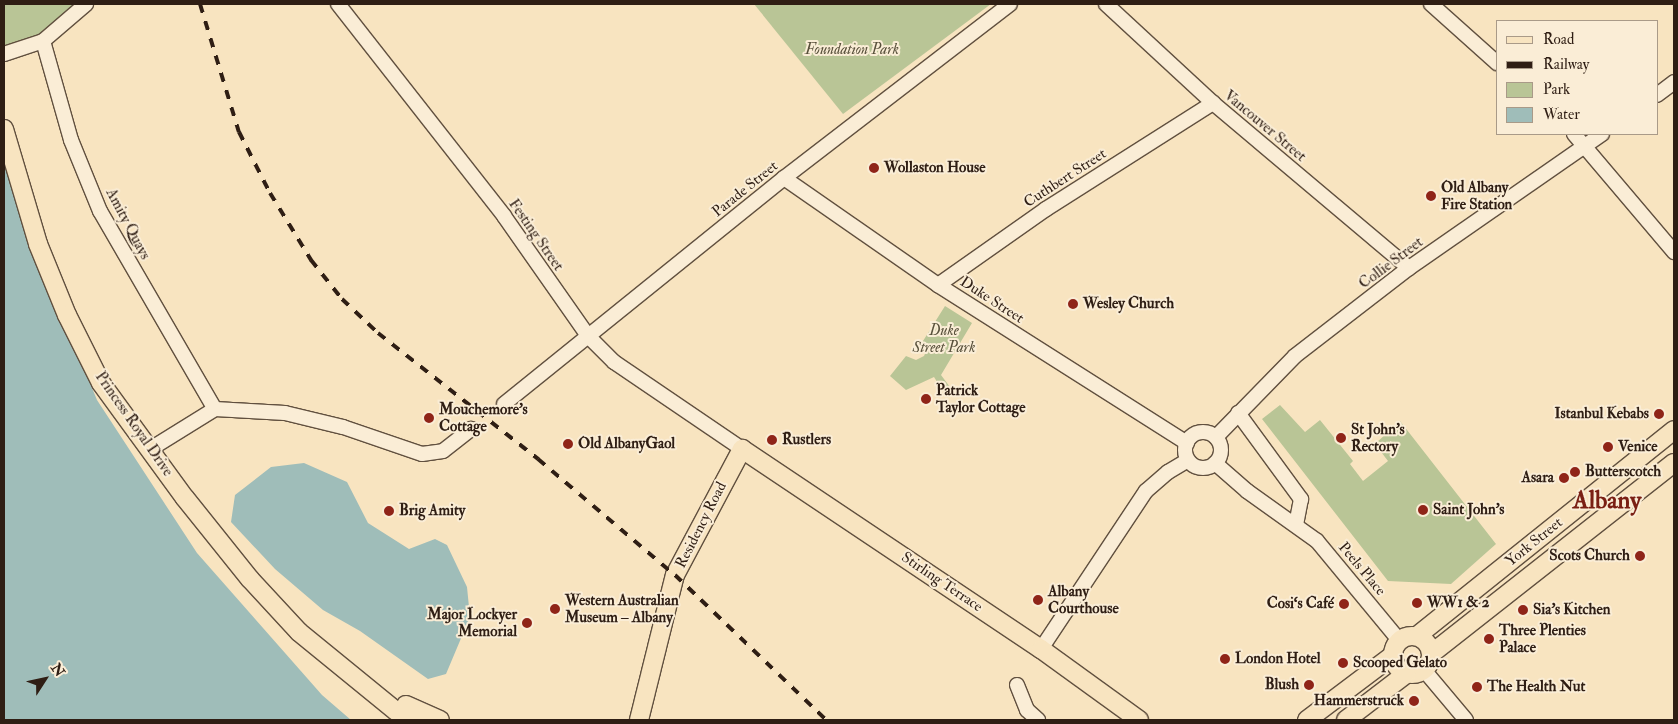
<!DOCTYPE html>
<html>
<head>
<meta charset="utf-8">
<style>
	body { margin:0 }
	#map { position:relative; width:1678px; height:724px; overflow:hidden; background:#f8e4c0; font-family:"IM FELL Double Pica",serif }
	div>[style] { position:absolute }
	.green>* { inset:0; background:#b9c596 }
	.water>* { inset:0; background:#9fbdb9 }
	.roads { filter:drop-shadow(1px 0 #61503f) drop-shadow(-1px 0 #61503f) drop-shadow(0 1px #61503f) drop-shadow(0 -1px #61503f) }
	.minor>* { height:14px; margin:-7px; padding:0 7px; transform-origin:7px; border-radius:7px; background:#faedd6 }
	.minor>.ring { margin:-7px; padding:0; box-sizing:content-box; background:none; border:14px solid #faedd6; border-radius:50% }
	.major>* { height:18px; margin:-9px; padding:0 9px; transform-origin:9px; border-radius:9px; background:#f8e4c0 }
	.major>.ring { margin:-9px; padding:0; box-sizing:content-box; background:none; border:18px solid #f8e4c0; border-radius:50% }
	.rail>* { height:4px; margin-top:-2px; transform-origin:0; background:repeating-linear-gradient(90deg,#2f1e14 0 9px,transparent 0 18px) }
	.dots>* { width:14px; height:14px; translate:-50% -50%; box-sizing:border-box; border:2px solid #faedd6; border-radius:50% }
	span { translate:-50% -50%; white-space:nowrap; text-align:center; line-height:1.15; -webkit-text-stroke:4px #faedd6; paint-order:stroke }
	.park-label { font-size:15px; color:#58503b; font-style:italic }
	.street-label { font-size:15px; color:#2f1e14 }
	.poi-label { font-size:15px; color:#2f1e14; font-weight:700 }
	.left { translate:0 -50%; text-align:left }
	.right { translate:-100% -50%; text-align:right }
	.town-label { font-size:25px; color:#7a1f14; font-weight:700 }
	.frame { position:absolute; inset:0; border:5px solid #2f1e14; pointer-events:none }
	.legend { position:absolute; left:1496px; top:20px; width:162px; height:115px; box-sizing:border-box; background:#faedd6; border:1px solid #a99a88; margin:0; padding:6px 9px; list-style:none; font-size:15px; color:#2f1e14 }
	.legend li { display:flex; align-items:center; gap:10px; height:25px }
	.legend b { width:25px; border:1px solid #a99a88 }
	.north { position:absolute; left:20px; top:654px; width:50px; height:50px; -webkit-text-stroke:4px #faedd6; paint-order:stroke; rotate:55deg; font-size:14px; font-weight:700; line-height:20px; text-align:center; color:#2f1e14 }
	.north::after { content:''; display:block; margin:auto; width:18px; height:22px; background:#2f1e14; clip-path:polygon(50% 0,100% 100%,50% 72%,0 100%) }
</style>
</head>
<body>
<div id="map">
	<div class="green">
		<div style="clip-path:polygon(4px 4px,75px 4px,77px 11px,43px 41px,4px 49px)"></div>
		<div style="clip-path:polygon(754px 4px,991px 4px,843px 114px)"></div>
		<div style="clip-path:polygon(945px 306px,972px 323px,941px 375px,950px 387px,946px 396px,934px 377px,906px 390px,890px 376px,906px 356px,916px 360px,924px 356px,927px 349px,923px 341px)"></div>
		<div style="clip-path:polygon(1280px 405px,1305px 432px,1320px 420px,1353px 461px,1350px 464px,1363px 481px,1388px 461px,1375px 444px,1400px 421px,1496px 544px,1451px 584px,1388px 581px,1262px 419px)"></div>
	</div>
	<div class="water">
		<div style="clip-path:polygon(4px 147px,34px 248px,97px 400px,197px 553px,322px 695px,351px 720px,4px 720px)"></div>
		<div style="clip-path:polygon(304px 463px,347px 482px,368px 523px,409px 549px,435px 539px,447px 545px,467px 587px,470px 617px,446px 674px,428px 679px,360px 631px,323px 610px,275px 569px,231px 522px,235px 495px,271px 467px)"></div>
	</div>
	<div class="roads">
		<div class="minor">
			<div style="left:338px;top:4px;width:269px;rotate:51.9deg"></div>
			<div style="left:504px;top:216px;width:146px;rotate:55deg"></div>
			<div style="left:588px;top:336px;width:37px;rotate:45deg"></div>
			<div style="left:614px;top:362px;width:155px;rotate:34.2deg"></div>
			<div style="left:1106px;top:4px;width:146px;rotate:42.8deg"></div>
			<div style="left:1213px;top:103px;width:256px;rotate:40.1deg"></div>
			<div style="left:1431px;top:4px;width:89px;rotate:41.8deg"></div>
			<div style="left:43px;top:41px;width:103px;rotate:74.2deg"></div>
			<div style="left:71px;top:140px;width:77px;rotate:67.8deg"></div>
			<div style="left:100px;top:211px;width:229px;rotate:59.9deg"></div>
			<div style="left:4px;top:54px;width:41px;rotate:-18.4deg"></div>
			<div style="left:43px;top:41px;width:57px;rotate:-40.7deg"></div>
			<div style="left:1657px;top:95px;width:21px;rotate:-37deg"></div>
			<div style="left:1574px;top:134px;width:155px;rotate:49.7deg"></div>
			<div style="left:784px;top:178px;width:188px;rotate:34.8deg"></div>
			<div style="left:938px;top:285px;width:295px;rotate:32.4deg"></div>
			<div style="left:938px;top:285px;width:132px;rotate:-35.1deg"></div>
			<div style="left:1046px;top:209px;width:198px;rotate:-32.4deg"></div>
			<div style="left:504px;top:404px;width:360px;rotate:-38.9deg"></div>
			<div style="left:784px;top:178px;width:285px;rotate:-37.6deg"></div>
			<div style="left:1238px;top:413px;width:107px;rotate:53.8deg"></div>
			<div style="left:1301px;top:499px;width:25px;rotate:101deg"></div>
			<div class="ring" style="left:1185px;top:432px;width:22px;height:22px"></div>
			<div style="left:1216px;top:437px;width:113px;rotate:-45.7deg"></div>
			<div style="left:1295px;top:356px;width:144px;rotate:-37.7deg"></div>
			<div style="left:1409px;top:268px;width:235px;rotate:-34.8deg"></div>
			<div style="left:152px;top:448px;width:74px;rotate:-31.8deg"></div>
			<div style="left:215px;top:409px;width:70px;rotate:3.3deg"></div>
			<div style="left:285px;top:413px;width:60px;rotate:13.6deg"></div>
			<div style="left:343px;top:427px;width:83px;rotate:18.9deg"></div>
			<div style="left:422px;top:454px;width:21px;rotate:-8deg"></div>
			<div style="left:443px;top:451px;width:36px;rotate:-38deg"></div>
			<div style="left:1215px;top:463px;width:43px;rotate:41.2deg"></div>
			<div style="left:1247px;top:491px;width:86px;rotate:35.5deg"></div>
			<div style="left:1317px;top:541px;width:129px;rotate:50.4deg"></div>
			<div style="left:1041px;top:649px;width:190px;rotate:-56.4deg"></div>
			<div style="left:1146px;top:491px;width:29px;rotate:-41deg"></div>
			<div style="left:1168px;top:472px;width:23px;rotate:-31deg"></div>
			<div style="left:1424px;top:670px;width:65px;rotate:50deg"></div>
			<div style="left:1017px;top:685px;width:27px;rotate:68deg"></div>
			<div style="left:1027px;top:710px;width:15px;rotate:42deg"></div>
		</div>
		<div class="major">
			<div style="left:4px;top:129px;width:120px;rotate:73.5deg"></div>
			<div style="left:38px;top:244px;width:77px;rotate:67.8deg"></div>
			<div style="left:67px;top:315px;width:76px;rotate:63.4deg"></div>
			<div style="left:101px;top:383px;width:142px;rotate:53.9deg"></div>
			<div style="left:185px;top:498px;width:104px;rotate:51.3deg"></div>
			<div style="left:250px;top:579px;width:72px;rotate:47.2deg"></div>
			<div style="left:299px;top:632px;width:125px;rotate:39.2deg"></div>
			<div style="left:396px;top:711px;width:21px;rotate:25deg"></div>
			<div class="ring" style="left:1393px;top:636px;width:20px;height:20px"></div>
			<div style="left:1417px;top:636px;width:329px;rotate:-38.7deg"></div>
			<div style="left:1431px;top:654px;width:309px;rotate:-38.2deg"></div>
			<div style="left:406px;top:705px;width:37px;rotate:24deg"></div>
			<div style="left:639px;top:720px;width:149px;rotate:-76.1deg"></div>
			<div style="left:675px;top:575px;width:143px;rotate:-62deg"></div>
			<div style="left:742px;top:449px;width:360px;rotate:33.8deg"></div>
			<div style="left:1041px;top:649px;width:121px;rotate:35.9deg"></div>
			<div style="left:1307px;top:720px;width:106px;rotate:-37deg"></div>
			<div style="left:1346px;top:720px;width:76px;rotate:-37.5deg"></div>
		</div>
	</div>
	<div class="rail">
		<div style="left:200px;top:4px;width:134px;rotate:73.1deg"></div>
		<div style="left:239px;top:132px;width:68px;rotate:63.1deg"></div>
		<div style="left:270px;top:193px;width:79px;rotate:58.5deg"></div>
		<div style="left:311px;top:260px;width:50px;rotate:51.5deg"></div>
		<div style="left:342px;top:299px;width:50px;rotate:43.4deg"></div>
		<div style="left:378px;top:333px;width:204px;rotate:38.2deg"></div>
		<div style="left:538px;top:459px;width:180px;rotate:40.3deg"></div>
		<div style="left:675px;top:575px;width:209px;rotate:43.8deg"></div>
	</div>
	<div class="dots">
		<div style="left:874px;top:168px;background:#8f2418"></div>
		<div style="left:1431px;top:196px;background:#8f2418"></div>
		<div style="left:1073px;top:304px;background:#8f2418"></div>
		<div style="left:926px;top:399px;background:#8f2418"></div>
		<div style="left:1659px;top:414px;background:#8f2418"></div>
		<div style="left:429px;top:418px;background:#8f2418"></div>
		<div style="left:1341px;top:438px;background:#8f2418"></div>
		<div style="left:772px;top:440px;background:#8f2418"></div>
		<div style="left:568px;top:444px;background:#8f2418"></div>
		<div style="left:1608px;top:447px;background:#8f2418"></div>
		<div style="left:1575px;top:472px;background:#8f2418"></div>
		<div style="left:1564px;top:478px;background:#8f2418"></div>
		<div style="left:1423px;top:510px;background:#8f2418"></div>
		<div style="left:389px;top:511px;background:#8f2418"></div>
		<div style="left:1640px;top:556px;background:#8f2418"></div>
		<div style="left:1038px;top:600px;background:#8f2418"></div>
		<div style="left:1417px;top:603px;background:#8f2418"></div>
		<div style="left:1344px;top:604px;background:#8f2418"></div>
		<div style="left:555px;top:609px;background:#8f2418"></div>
		<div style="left:1523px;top:610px;background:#8f2418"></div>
		<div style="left:527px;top:623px;background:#8f2418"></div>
		<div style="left:1489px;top:639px;background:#8f2418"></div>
		<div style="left:1225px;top:659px;background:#8f2418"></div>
		<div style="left:1343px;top:663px;background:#8f2418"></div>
		<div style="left:1309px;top:685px;background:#8f2418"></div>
		<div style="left:1477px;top:687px;background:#8f2418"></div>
		<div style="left:1414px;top:701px;background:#8f2418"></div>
	</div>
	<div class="park-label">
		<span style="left:852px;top:50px">Foundation Park</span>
		<span style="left:944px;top:339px">Duke<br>Street Park</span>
	</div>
	<div class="street-label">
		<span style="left:1265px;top:126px;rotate:40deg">Vancouver Street</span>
		<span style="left:1065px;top:178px;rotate:-33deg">Cuthbert Street</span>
		<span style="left:745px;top:189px;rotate:-39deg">Parade Street</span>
		<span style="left:128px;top:224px;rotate:62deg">Amity Quays</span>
		<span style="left:536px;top:235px;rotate:55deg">Festing Street</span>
		<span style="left:1391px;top:263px;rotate:-37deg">Collie Street</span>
		<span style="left:992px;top:300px;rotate:33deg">Duke Street</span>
		<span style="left:134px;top:424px;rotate:55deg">Princess Royal Drive</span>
		<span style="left:701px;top:525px;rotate:-63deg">Residency Road</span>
		<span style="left:1534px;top:542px;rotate:-39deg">York Street</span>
		<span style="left:1362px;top:569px;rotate:50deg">Peels Place</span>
		<span style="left:942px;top:582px;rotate:34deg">Stirling Terrace</span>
	</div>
	<div class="poi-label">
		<span class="left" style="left:884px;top:168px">Wollaston House</span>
		<span class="left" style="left:1441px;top:196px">Old Albany<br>Fire Station</span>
		<span class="left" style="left:1083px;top:304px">Wesley Church</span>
		<span class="left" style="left:936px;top:399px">Patrick<br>Taylor Cottage</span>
		<span class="left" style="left:439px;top:418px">Mouchemore's<br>Cottage</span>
		<span class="right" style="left:1649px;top:414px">Istanbul Kebabs</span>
		<span class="left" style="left:1351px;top:438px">St John's<br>Rectory</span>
		<span class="left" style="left:782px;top:440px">Rustlers</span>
		<span class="left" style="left:578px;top:444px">Old AlbanyGaol</span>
		<span class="left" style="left:1618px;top:447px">Venice</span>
		<span class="left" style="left:1585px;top:472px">Butterscotch</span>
		<span class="right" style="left:1554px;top:478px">Asara</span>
		<span class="left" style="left:1433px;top:510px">Saint John’s</span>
		<span class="left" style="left:399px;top:511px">Brig Amity</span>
		<span class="right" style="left:1630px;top:556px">Scots Church</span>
		<span class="left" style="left:1048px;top:600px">Albany<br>Courthouse</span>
		<span class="left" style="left:565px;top:609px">Western Australian<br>Museum – Albany</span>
		<span class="left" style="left:1427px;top:603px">WW1 &amp; 2</span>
		<span class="right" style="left:1334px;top:604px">Cosi‘s Café</span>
		<span class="left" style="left:1533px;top:610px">Sia's Kitchen</span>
		<span class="right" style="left:517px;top:623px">Major Lockyer<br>Memorial</span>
		<span class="left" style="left:1499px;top:639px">Three Plenties<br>Palace</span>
		<span class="left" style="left:1235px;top:659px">London Hotel</span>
		<span class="left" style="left:1353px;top:663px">Scooped Gelato</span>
		<span class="right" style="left:1299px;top:685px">Blush</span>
		<span class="left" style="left:1487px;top:687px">The Health Nut</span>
		<span class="right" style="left:1404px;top:701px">Hammerstruck</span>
	</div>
	<div class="town-label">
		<span style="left:1607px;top:501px">Albany</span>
	</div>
	<div class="frame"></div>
	<ul class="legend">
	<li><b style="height:6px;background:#f8e4c0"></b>Road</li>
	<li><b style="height:6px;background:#2f1e14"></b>Railway</li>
	<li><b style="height:14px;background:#b9c596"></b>Park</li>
	<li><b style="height:14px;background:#9fbdb9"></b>Water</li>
	</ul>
	<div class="north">N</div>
</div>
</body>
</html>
